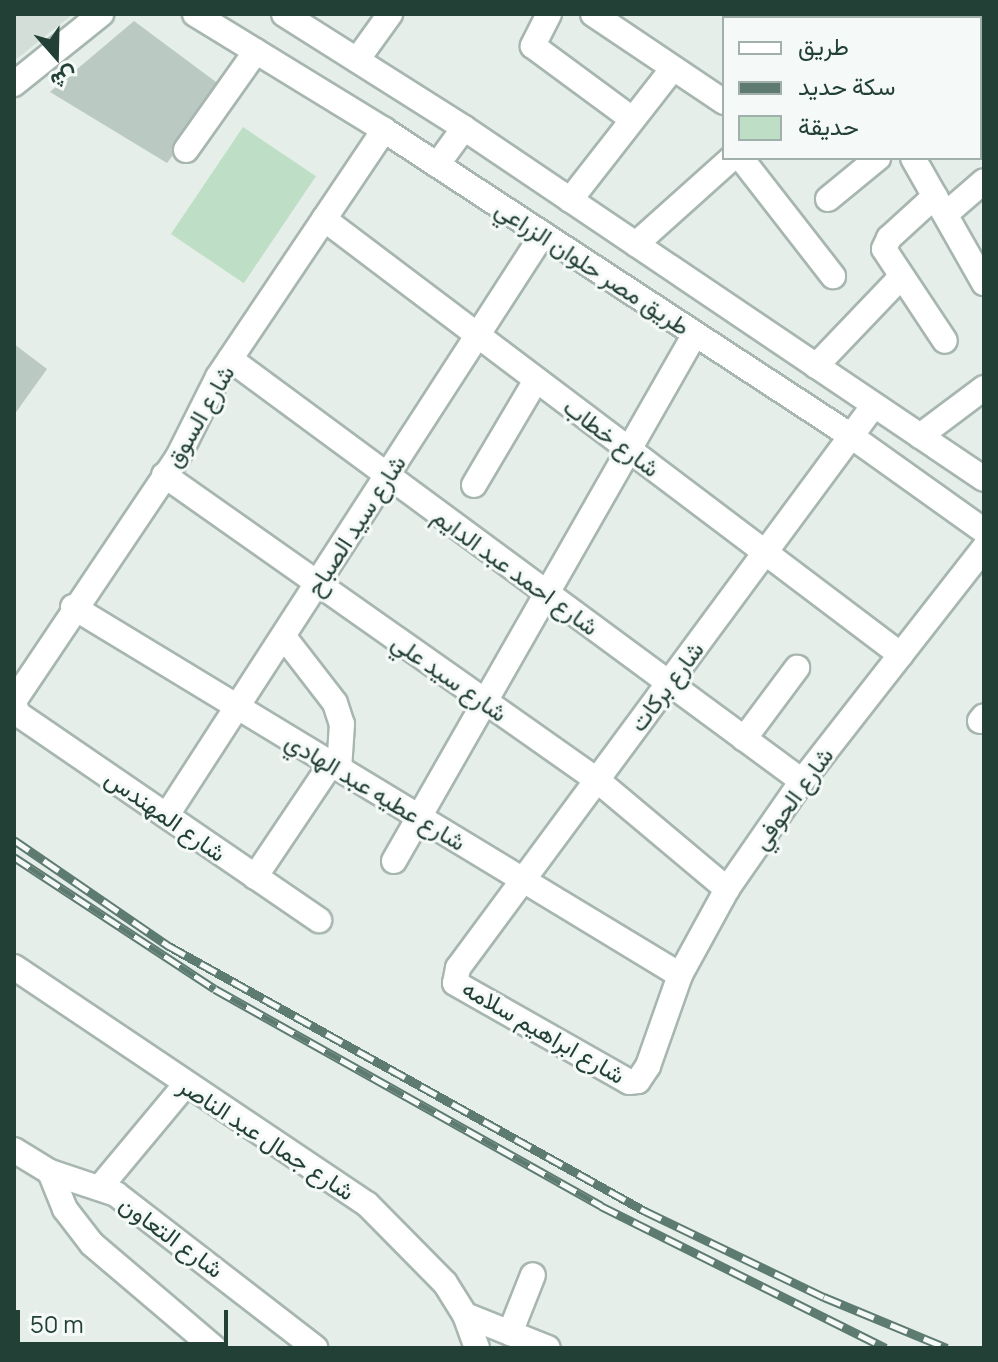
<!DOCTYPE html>
<html>
<head>
<meta charset="utf-8">
<style>
	body { margin:0 }
	#map { position:relative; width:998px; height:1362px; overflow:hidden; background:#e5eee9; font-family:Manrope,Vazirmatn,sans-serif }
	div>[style] { position:absolute }
	.built>* { inset:0; background:#d3ded8 }
	.green>* { inset:0; background:#bedfc5; transform-origin:0 0 }
	.building>* { inset:0; background:#bac9c2 }
	.roads { filter:drop-shadow(2px 0 #a7b6b0) drop-shadow(-2px 0 #a7b6b0) drop-shadow(0 2px #a7b6b0) drop-shadow(0 -2px #a7b6b0) }
	.minor>* { height:24px; margin:-12px; padding:0 12px; transform-origin:12px; border-radius:12px; background:#fff }
	.rail>* { height:9px; margin-top:-4.5px; transform-origin:0; background:repeating-linear-gradient(90deg,#f5faf8 0 18px,#5e7b72 0 36px); box-sizing:border-box; border-block:2px solid #5e7b72 }
	span { translate:-50% -50%; white-space:nowrap; text-align:center; line-height:1.15; -webkit-text-stroke:6px #f5faf8; paint-order:stroke }
	.street-label { font-size:24px; color:#234037 }
	.frame { position:absolute; inset:0; border:16px solid #234037; pointer-events:none }
	.legend { position:absolute; left:722px; top:16px; width:260px; height:144px; box-sizing:border-box; background:#f5faf8; border:2px solid #a1b0ab; margin:0; padding:10px 14px; list-style:none; font-size:24px; color:#234037 }
	.legend li { display:flex; align-items:center; gap:16px; height:40px }
	.legend b { width:40px; border:2px solid #a1b0ab }
	.north { position:absolute; left:16px; top:16px; width:80px; height:80px; -webkit-text-stroke:6px #f5faf8; paint-order:stroke; rotate:160deg; font-size:22px; font-weight:700; line-height:32px; text-align:center; color:#234037 }
	.north::after { content:''; display:block; margin:auto; width:28px; height:36px; background:#234037; clip-path:polygon(50% 0,100% 100%,50% 72%,0 100%) }
	.scale { position:absolute; left:16px; top:1310px; width:212px; height:36px; box-sizing:border-box; border:4px solid #234037; border-top:0; padding-left:10px; font-size:24px; line-height:28px; white-space:nowrap; color:#234037; -webkit-text-stroke:6px #f5faf8; paint-order:stroke }
</style>
</head>
<body>
<div id="map">
	<div class="built">
		<div style="clip-path:polygon(14px 14px,73px 14px,14px 61px)"></div>
	</div>
	<div class="green">
		<div style="left:243px;top:127px;width:88px;height:129px;rotate:34deg"></div>
	</div>
	<div class="building">
		<div style="clip-path:polygon(134px 21px,224px 88px,167px 163px,50px 92px)"></div>
		<div style="clip-path:polygon(14px 344px,47px 369px,14px 415px)"></div>
	</div>
	<div class="roads">
		<div class="minor">
			<div style="left:195px;top:14px;width:222px;rotate:31.5deg"></div>
			<div style="left:384px;top:130px;width:558px;rotate:33.23deg"></div>
			<div style="left:851px;top:436px;width:163px;rotate:35.5deg"></div>
			<div style="left:284px;top:14px;width:213px;rotate:32.3deg"></div>
			<div style="left:464px;top:128px;width:627px;rotate:34.02deg"></div>
			<div style="left:549px;top:14px;width:36px;rotate:117deg"></div>
			<div style="left:533px;top:46px;width:123px;rotate:36.4deg"></div>
			<div style="left:593px;top:14px;width:158px;rotate:33.9deg"></div>
			<div style="left:825px;top:14px;width:5px;rotate:53deg"></div>
			<div style="left:890px;top:14px;width:4px;rotate:63deg"></div>
			<div style="left:357px;top:60px;width:57px;rotate:-54.3deg"></div>
			<div style="left:14px;top:84px;width:112px;rotate:-38.8deg"></div>
			<div style="left:980px;top:137px;width:6px;rotate:45deg"></div>
			<div style="left:186px;top:150px;width:121px;rotate:-54.7deg"></div>
			<div style="left:741px;top:158px;width:150px;rotate:52.1deg"></div>
			<div style="left:913px;top:158px;width:144px;rotate:60.4deg"></div>
			<div style="left:437px;top:165px;width:46px;rotate:-53.9deg"></div>
			<div style="left:935px;top:196px;width:62px;rotate:137.6deg"></div>
			<div style="left:889px;top:238px;width:12px;rotate:114deg"></div>
			<div style="left:884px;top:249px;width:110px;rotate:56.5deg"></div>
			<div style="left:828px;top:199px;width:65px;rotate:-39.4deg"></div>
			<div style="left:570px;top:200px;width:167px;rotate:-52deg"></div>
			<div style="left:946px;top:214px;width:50px;rotate:-41deg"></div>
			<div style="left:324px;top:219px;width:723px;rotate:37.08deg"></div>
			<div style="left:636px;top:244px;width:129px;rotate:-41.9deg"></div>
			<div style="left:230px;top:359px;width:711px;rotate:36.42deg"></div>
			<div style="left:816px;top:366px;width:123px;rotate:-46.3deg"></div>
			<div style="left:874px;top:405px;width:700px;rotate:126.46deg"></div>
			<div style="left:458px;top:968px;width:15px;rotate:101deg"></div>
			<div style="left:455px;top:983px;width:200px;rotate:29.6deg"></div>
			<div style="left:629px;top:1082px;width:9px;rotate:-6deg"></div>
			<div style="left:638px;top:1081px;width:18px;rotate:-56deg"></div>
			<div style="left:648px;top:1066px;width:96px;rotate:-70.6deg"></div>
			<div style="left:680px;top:975px;width:98px;rotate:-61.3deg"></div>
			<div style="left:727px;top:889px;width:131px;rotate:-55.2deg"></div>
			<div style="left:802px;top:781px;width:296px;rotate:-52deg"></div>
			<div style="left:920px;top:436px;width:80px;rotate:-36.9deg"></div>
			<div style="left:164px;top:475px;width:530px;rotate:35.16deg"></div>
			<div style="left:597px;top:780px;width:170px;rotate:40deg"></div>
			<div style="left:474px;top:485px;width:122px;rotate:-59.4deg"></div>
			<div style="left:73px;top:607px;width:710px;rotate:31.23deg"></div>
			<div style="left:284px;top:637px;width:83px;rotate:52.3deg"></div>
			<div style="left:335px;top:703px;width:22px;rotate:72deg"></div>
			<div style="left:342px;top:724px;width:45px;rotate:93.8deg"></div>
			<div style="left:14px;top:701px;width:294px;rotate:-56.1deg"></div>
			<div style="left:178px;top:457px;width:89px;rotate:-63.4deg"></div>
			<div style="left:218px;top:377px;width:298px;rotate:-56.1deg"></div>
			<div style="left:14px;top:703px;width:12px;rotate:70deg"></div>
			<div style="left:18px;top:714px;width:365px;rotate:34.4deg"></div>
			<div style="left:980px;top:721px;width:6px;rotate:-51deg"></div>
			<div style="left:744px;top:739px;width:89px;rotate:-53.3deg"></div>
			<div style="left:167px;top:815px;width:692px;rotate:-57.09deg"></div>
			<div style="left:394px;top:861px;width:607px;rotate:-60.27deg"></div>
			<div style="left:255px;top:877px;width:136px;rotate:-56.1deg"></div>
			<div style="left:14px;top:967px;width:425px;rotate:33.9deg"></div>
			<div style="left:367px;top:1204px;width:111px;rotate:45.4deg"></div>
			<div style="left:445px;top:1283px;width:38px;rotate:58deg"></div>
			<div style="left:465px;top:1315px;width:35px;rotate:70deg"></div>
			<div style="left:14px;top:1150px;width:42px;rotate:31.4deg"></div>
			<div style="left:50px;top:1172px;width:70px;rotate:18.4deg"></div>
			<div style="left:116px;top:1194px;width:252px;rotate:37.7deg"></div>
			<div style="left:50px;top:1172px;width:40px;rotate:68deg"></div>
			<div style="left:65px;top:1209px;width:44px;rotate:52.4deg"></div>
			<div style="left:92px;top:1244px;width:160px;rotate:40.4deg"></div>
			<div style="left:101px;top:1186px;width:133px;rotate:-50.2deg"></div>
			<div style="left:465px;top:1315px;width:89px;rotate:21.7deg"></div>
			<div style="left:510px;top:1333px;width:62px;rotate:-68.4deg"></div>
		</div>
	</div>
	<div class="rail">
		<div style="left:14px;top:840px;width:188px;rotate:34.4deg"></div>
		<div style="left:169px;top:946px;width:545px;rotate:29.11deg"></div>
		<div style="left:645px;top:1211px;width:199px;rotate:25.7deg"></div>
		<div style="left:824px;top:1297px;width:133px;rotate:22.5deg"></div>
		<div style="left:14px;top:857px;width:240px;rotate:33.3deg"></div>
		<div style="left:215px;top:989px;width:443px;rotate:29.3deg"></div>
		<div style="left:601px;top:1206px;width:318px;rotate:26.5deg"></div>
	</div>
	<div class="street-label">
		<span style="left:593px;top:267px;rotate:33deg">طريق مصر حلوان الزراعي</span>
		<span style="left:199px;top:416px;rotate:-60deg">شارع السوق</span>
		<span style="left:612px;top:437px;rotate:37deg">شارع خطاب</span>
		<span style="left:355px;top:525px;rotate:-57deg">شارع سيد الصباح</span>
		<span style="left:516px;top:571px;rotate:36deg">شارع احمد عبد الدايم</span>
		<span style="left:450px;top:677px;rotate:35deg">شارع سيد علي</span>
		<span style="left:666px;top:686px;rotate:-53deg">شارع بركات</span>
		<span style="left:376px;top:791px;rotate:31deg">شارع عطيه عبد الهادي</span>
		<span style="left:792px;top:798px;rotate:-54deg">شارع الحوفي</span>
		<span style="left:166px;top:815px;rotate:35deg">شارع المهندس</span>
		<span style="left:544px;top:1031px;rotate:30deg">شارع ابراهيم سلامه</span>
		<span style="left:267px;top:1138px;rotate:33deg">شارع جمال عبد الناصر</span>
		<span style="left:172px;top:1236px;rotate:36deg">شارع التعاون</span>
	</div>
	<div class="frame"></div>
	<ul class="legend">
	<li><b style="height:10px;background:#fff"></b>طريق</li>
	<li><b style="height:10px;background:#5e7b72"></b>سكة حديد</li>
	<li><b style="height:22px;background:#bedfc5"></b>حديقة</li>
	</ul>
	<div class="north">ش</div>
	<div class="scale">50 m</div>
</div>
</body>
</html>
